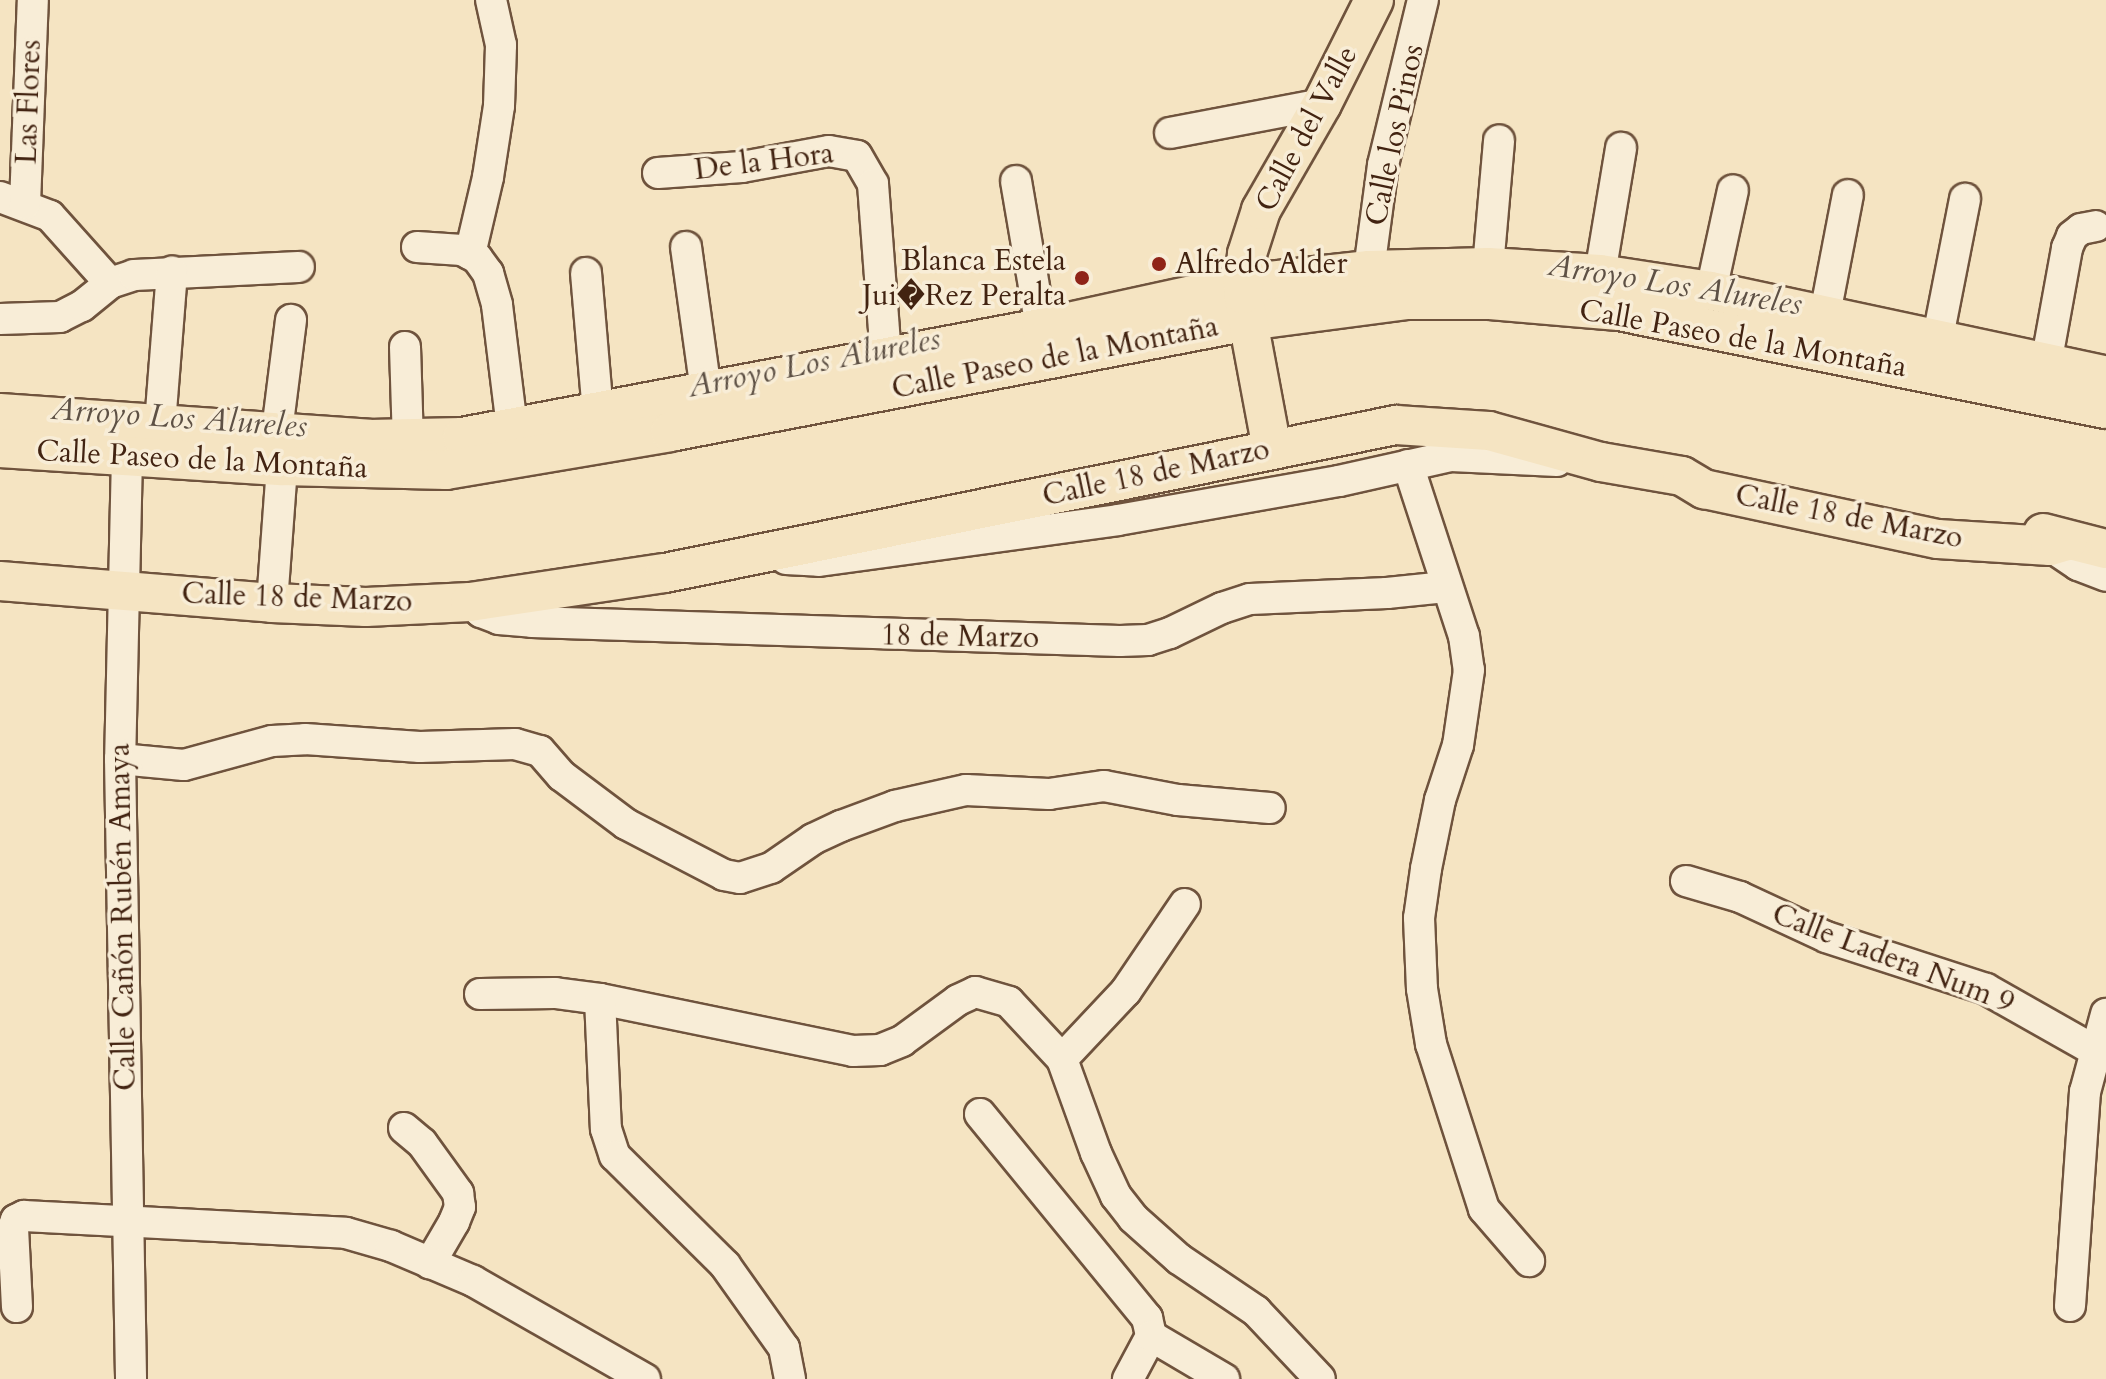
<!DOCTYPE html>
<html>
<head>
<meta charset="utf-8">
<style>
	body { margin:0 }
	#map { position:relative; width:2106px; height:1379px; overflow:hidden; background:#f5e4c2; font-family:Cardo,serif }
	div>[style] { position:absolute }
	.roads { filter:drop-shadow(2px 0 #6f533d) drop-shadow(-2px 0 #6f533d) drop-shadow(0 2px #6f533d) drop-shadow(0 -2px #6f533d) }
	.minor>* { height:30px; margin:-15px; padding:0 15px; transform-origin:15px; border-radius:15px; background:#f8edd7 }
	.major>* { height:38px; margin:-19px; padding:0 19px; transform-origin:19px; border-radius:19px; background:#f5e4c2 }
	.dots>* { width:22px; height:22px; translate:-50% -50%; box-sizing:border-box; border:4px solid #f8edd7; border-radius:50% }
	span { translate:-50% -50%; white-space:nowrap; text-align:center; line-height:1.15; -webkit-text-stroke:7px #f8edd7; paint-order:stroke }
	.street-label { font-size:30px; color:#422311 }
	.poi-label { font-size:30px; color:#422311 }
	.right { translate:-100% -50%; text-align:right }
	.left { translate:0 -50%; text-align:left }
	.water-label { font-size:32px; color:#5e5145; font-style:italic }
</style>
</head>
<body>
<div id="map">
	<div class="roads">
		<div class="minor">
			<div style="left:1170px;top:133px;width:155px;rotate:-10.8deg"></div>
			<div style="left:658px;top:173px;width:84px;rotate:-4.1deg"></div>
			<div style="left:742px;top:167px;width:88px;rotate:-10.4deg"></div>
			<div style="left:829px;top:151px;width:28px;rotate:10deg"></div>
			<div style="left:857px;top:156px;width:32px;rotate:60deg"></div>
			<div style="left:873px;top:184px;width:171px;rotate:85.7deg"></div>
			<div style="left:1016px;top:181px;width:149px;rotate:80.3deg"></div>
			<div style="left:0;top:197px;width:53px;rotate:20.8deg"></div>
			<div style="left:50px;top:216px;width:90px;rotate:48.2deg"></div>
			<div style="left:25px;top:204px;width:204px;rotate:-87.8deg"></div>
			<div style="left:417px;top:247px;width:45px;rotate:3.8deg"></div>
			<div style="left:462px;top:250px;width:17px;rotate:28deg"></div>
			<div style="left:477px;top:258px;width:19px;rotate:54deg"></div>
			<div style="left:488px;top:273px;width:33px;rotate:74deg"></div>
			<div style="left:497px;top:305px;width:124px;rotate:83deg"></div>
			<div style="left:686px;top:247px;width:145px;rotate:82.1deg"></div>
			<div style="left:470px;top:254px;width:79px;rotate:-76.8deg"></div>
			<div style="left:488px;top:177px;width:72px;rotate:-81.2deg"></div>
			<div style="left:499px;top:106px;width:61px;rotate:-88.1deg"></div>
			<div style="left:501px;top:45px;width:46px;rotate:-102.5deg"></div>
			<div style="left:1488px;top:267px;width:127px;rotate:-85deg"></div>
			<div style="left:1369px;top:270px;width:106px;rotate:-82.4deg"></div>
			<div style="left:1383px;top:165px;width:170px;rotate:-76.4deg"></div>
			<div style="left:586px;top:273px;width:140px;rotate:85.1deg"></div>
			<div style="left:1600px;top:274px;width:128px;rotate:-80.5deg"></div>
			<div style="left:1711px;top:291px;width:103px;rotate:-77.7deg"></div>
			<div style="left:1825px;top:314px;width:121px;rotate:-79.1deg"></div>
			<div style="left:0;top:319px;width:60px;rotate:-1.9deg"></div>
			<div style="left:60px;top:317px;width:25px;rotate:-27deg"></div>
			<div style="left:82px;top:306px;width:36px;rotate:-39deg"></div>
			<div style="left:110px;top:283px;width:25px;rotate:-18deg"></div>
			<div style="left:134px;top:275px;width:165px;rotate:-2.8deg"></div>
			<div style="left:1937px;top:342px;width:146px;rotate:-78.9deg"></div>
			<div style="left:405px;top:347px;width:94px;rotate:88.2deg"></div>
			<div style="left:2046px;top:364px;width:118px;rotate:-79.7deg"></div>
			<div style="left:2067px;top:248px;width:13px;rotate:-67deg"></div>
			<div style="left:2072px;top:236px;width:11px;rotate:-38deg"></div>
			<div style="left:2081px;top:229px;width:15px;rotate:-11deg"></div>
			<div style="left:160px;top:424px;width:153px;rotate:-85.5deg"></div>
			<div style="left:277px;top:431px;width:112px;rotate:-82.8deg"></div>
			<div style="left:127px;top:456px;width:303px;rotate:91.3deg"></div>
			<div style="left:120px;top:759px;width:620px;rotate:88.98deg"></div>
			<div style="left:1408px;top:465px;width:180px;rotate:71.9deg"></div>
			<div style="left:1464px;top:636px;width:34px;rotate:82deg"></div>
			<div style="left:1469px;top:670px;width:76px;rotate:98.3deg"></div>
			<div style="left:1458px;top:745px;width:58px;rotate:108.1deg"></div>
			<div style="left:1440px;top:800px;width:70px;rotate:101.5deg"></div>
			<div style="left:1426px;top:869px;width:49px;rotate:98.1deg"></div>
			<div style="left:1419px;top:918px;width:71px;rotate:87.6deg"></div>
			<div style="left:1422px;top:989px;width:56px;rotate:80.7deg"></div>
			<div style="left:1431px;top:1044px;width:173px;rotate:72.2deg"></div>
			<div style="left:1484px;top:1209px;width:69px;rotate:49.1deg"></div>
			<div style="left:2049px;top:534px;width:12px;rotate:85deg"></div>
			<div style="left:2050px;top:546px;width:34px;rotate:34deg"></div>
			<div style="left:2078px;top:565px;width:30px;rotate:21deg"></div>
			<div style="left:786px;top:559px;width:33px;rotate:3deg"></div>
			<div style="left:819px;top:561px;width:302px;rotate:-7.8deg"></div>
			<div style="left:1118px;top:520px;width:224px;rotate:-10deg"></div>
			<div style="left:1339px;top:481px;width:115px;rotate:-12.6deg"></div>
			<div style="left:1451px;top:456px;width:106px;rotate:2.7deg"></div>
			<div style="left:470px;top:602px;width:15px;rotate:42deg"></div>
			<div style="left:481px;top:612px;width:19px;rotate:21deg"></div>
			<div style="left:499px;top:619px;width:33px;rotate:5deg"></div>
			<div style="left:532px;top:622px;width:588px;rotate:1.85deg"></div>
			<div style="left:1120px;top:641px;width:28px;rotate:-2deg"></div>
			<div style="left:1148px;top:640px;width:23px;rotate:-18deg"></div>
			<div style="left:1170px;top:633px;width:58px;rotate:-25.7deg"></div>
			<div style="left:1222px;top:608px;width:29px;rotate:-18deg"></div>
			<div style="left:1250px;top:599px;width:137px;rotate:-2.5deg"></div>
			<div style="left:1387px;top:593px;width:59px;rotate:-5.8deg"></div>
			<div style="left:272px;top:603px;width:137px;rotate:-85.8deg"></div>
			<div style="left:120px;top:759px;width:64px;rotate:5.4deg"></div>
			<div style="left:184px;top:765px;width:91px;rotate:-15.3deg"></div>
			<div style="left:272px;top:741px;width:33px;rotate:-3deg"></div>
			<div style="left:305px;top:739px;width:115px;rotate:4deg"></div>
			<div style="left:420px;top:747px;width:95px;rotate:-1.8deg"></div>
			<div style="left:515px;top:744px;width:26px;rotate:16deg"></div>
			<div style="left:540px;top:751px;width:33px;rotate:49deg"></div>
			<div style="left:562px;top:776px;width:80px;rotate:36.9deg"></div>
			<div style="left:626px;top:824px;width:110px;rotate:27.5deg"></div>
			<div style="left:724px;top:875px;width:16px;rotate:11deg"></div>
			<div style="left:740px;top:878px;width:33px;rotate:-18deg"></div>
			<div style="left:771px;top:868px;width:51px;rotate:-34.6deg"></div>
			<div style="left:813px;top:839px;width:31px;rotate:-25deg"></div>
			<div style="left:841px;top:826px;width:58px;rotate:-20.3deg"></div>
			<div style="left:895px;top:806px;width:73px;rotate:-12.7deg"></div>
			<div style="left:966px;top:790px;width:83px;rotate:2.8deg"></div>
			<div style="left:1049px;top:794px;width:56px;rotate:-8.3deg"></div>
			<div style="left:1104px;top:786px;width:75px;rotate:10.7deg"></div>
			<div style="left:1178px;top:800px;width:92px;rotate:5deg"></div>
			<div style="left:1686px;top:881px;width:56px;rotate:16.5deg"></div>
			<div style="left:1740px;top:897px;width:95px;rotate:24.9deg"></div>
			<div style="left:1826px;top:937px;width:168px;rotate:18deg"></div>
			<div style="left:1986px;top:989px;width:124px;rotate:29.5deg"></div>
			<div style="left:480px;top:994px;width:75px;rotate:-0.8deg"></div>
			<div style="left:555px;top:993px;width:45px;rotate:7.6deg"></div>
			<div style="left:600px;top:999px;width:258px;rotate:11.6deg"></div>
			<div style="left:853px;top:1051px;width:27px;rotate:-2deg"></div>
			<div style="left:880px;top:1050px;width:24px;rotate:-22deg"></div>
			<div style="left:902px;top:1041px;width:69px;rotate:-36.2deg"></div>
			<div style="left:958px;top:1000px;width:19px;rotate:-25deg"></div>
			<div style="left:975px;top:992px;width:35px;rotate:16deg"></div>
			<div style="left:1009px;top:1002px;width:78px;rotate:47.1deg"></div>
			<div style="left:1062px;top:1059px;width:100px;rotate:70.1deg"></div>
			<div style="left:1096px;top:1153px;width:47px;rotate:65.1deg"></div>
			<div style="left:1116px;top:1196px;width:28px;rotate:52deg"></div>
			<div style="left:1133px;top:1218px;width:62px;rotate:41.7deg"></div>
			<div style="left:1179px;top:1259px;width:93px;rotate:34deg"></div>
			<div style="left:1256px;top:1311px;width:93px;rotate:46.7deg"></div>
			<div style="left:600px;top:999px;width:130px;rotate:87.4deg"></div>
			<div style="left:606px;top:1129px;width:28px;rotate:72deg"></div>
			<div style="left:615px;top:1156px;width:155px;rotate:44.7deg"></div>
			<div style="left:725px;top:1265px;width:102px;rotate:54.6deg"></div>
			<div style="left:784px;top:1348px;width:32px;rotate:79deg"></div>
			<div style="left:1062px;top:1059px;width:93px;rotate:-46.7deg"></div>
			<div style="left:1126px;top:991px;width:105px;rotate:-55.9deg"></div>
			<div style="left:980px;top:1114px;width:264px;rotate:50.7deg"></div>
			<div style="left:1147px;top:1318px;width:18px;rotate:77deg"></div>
			<div style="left:1151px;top:1336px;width:49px;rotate:118.1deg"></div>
			<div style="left:404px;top:1128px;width:23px;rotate:40deg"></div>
			<div style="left:422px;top:1143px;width:62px;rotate:54.2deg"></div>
			<div style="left:458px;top:1193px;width:14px;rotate:82deg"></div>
			<div style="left:460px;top:1207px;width:16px;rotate:112deg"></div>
			<div style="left:454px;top:1222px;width:48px;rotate:120.3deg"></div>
			<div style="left:2070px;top:1306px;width:215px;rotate:-86deg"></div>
			<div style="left:2085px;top:1092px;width:81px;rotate:-74.9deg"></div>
			<div style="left:17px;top:1307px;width:79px;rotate:-92.9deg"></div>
			<div style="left:13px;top:1228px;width:9px;rotate:-69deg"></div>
			<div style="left:16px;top:1220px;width:9px;rotate:-27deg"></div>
			<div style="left:24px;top:1216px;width:322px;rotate:3deg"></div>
			<div style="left:346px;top:1233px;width:47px;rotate:16.1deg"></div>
			<div style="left:391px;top:1246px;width:89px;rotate:23.1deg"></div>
			<div style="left:473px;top:1281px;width:198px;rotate:29.7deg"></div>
			<div style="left:1151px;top:1336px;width:85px;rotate:30.5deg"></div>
		</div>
		<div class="major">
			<div style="left:0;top:413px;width:370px;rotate:4deg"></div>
			<div style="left:369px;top:439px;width:93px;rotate:-1.2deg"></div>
			<div style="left:462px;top:437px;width:589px;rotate:-10.66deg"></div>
			<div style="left:1041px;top:328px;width:206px;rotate:-12.3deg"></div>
			<div style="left:1242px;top:284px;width:128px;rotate:-6.3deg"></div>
			<div style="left:1369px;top:270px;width:119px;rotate:-1.4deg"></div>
			<div style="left:1488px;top:267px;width:112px;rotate:3.6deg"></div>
			<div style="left:1600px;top:274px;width:112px;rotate:8.7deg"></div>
			<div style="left:1711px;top:291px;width:404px;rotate:12.1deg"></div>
			<div style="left:0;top:448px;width:283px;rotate:3.7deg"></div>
			<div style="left:282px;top:466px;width:164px;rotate:1.4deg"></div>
			<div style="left:446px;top:470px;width:227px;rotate:-9.6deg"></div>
			<div style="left:670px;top:432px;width:589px;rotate:-10.87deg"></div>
			<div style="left:1248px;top:321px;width:161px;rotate:-7.5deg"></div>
			<div style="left:1408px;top:300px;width:82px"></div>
			<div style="left:1490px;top:300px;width:129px;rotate:4.9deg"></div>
			<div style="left:1619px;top:311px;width:497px;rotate:11.4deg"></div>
			<div style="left:1272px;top:449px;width:158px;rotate:-100.6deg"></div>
			<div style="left:1243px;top:294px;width:40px;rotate:-84.3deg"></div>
			<div style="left:1247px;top:254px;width:46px;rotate:-72.3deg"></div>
			<div style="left:1261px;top:210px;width:122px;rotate:-60.1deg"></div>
			<div style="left:1322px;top:104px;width:116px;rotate:-63.4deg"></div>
			<div style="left:2043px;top:533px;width:65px;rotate:14.3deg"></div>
			<div style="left:0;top:581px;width:273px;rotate:4.6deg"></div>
			<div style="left:272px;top:603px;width:94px;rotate:2.4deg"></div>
			<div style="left:366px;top:607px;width:104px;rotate:-2.8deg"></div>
			<div style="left:470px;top:602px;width:197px;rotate:-8.5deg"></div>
			<div style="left:665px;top:573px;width:746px;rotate:-11.45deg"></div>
			<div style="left:1396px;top:425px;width:93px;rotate:3.7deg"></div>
			<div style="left:1489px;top:431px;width:116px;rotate:15.5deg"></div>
			<div style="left:1601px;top:462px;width:82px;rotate:9.8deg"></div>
			<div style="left:1682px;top:476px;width:26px;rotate:31deg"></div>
			<div style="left:1704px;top:489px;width:239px;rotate:12.1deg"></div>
			<div style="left:1938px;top:539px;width:112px;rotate:3.6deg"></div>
			<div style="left:2050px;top:546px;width:18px;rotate:-16deg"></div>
		</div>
	</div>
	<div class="dots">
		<div style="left:1159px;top:264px;background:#8f2418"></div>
		<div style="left:1082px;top:278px;background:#8f2418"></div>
	</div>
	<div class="street-label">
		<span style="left:29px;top:102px;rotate:-88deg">Las Flores</span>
		<span style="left:1307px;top:129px;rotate:-62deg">Calle del Valle</span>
		<span style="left:1395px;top:135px;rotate:-78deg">Calle los Pinos</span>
		<span style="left:764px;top:162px;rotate:-7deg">De la Hora</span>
		<span style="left:1743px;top:339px;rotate:10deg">Calle Paseo de la Montaña</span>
		<span style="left:1055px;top:358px;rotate:-11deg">Calle Paseo de la Montaña</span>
		<span style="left:202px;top:460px;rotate:3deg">Calle Paseo de la Montaña</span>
		<span style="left:1156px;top:473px;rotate:-12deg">Calle 18 de Marzo</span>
		<span style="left:1849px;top:517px;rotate:11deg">Calle 18 de Marzo</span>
		<span style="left:297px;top:598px;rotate:2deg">Calle 18 de Marzo</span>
		<span style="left:960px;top:637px;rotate:1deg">18 de Marzo</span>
		<span style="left:123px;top:917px;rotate:-91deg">Calle Cañón Rubén Amaya</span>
		<span style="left:1893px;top:959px;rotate:21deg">Calle Ladera Num 9</span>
	</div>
	<div class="poi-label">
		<span class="right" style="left:1066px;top:278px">Blanca Estela<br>Jui�Rez Peralta</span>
		<span class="left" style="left:1175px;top:264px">Alfredo Alder</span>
	</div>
	<div class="water-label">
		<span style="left:1675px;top:285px;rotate:9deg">Arroyo Los Alureles</span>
		<span style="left:814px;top:363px;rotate:-11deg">Arroyo Los Alureles</span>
		<span style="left:179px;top:418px;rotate:4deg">Arroyo Los Alureles</span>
	</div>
</div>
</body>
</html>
